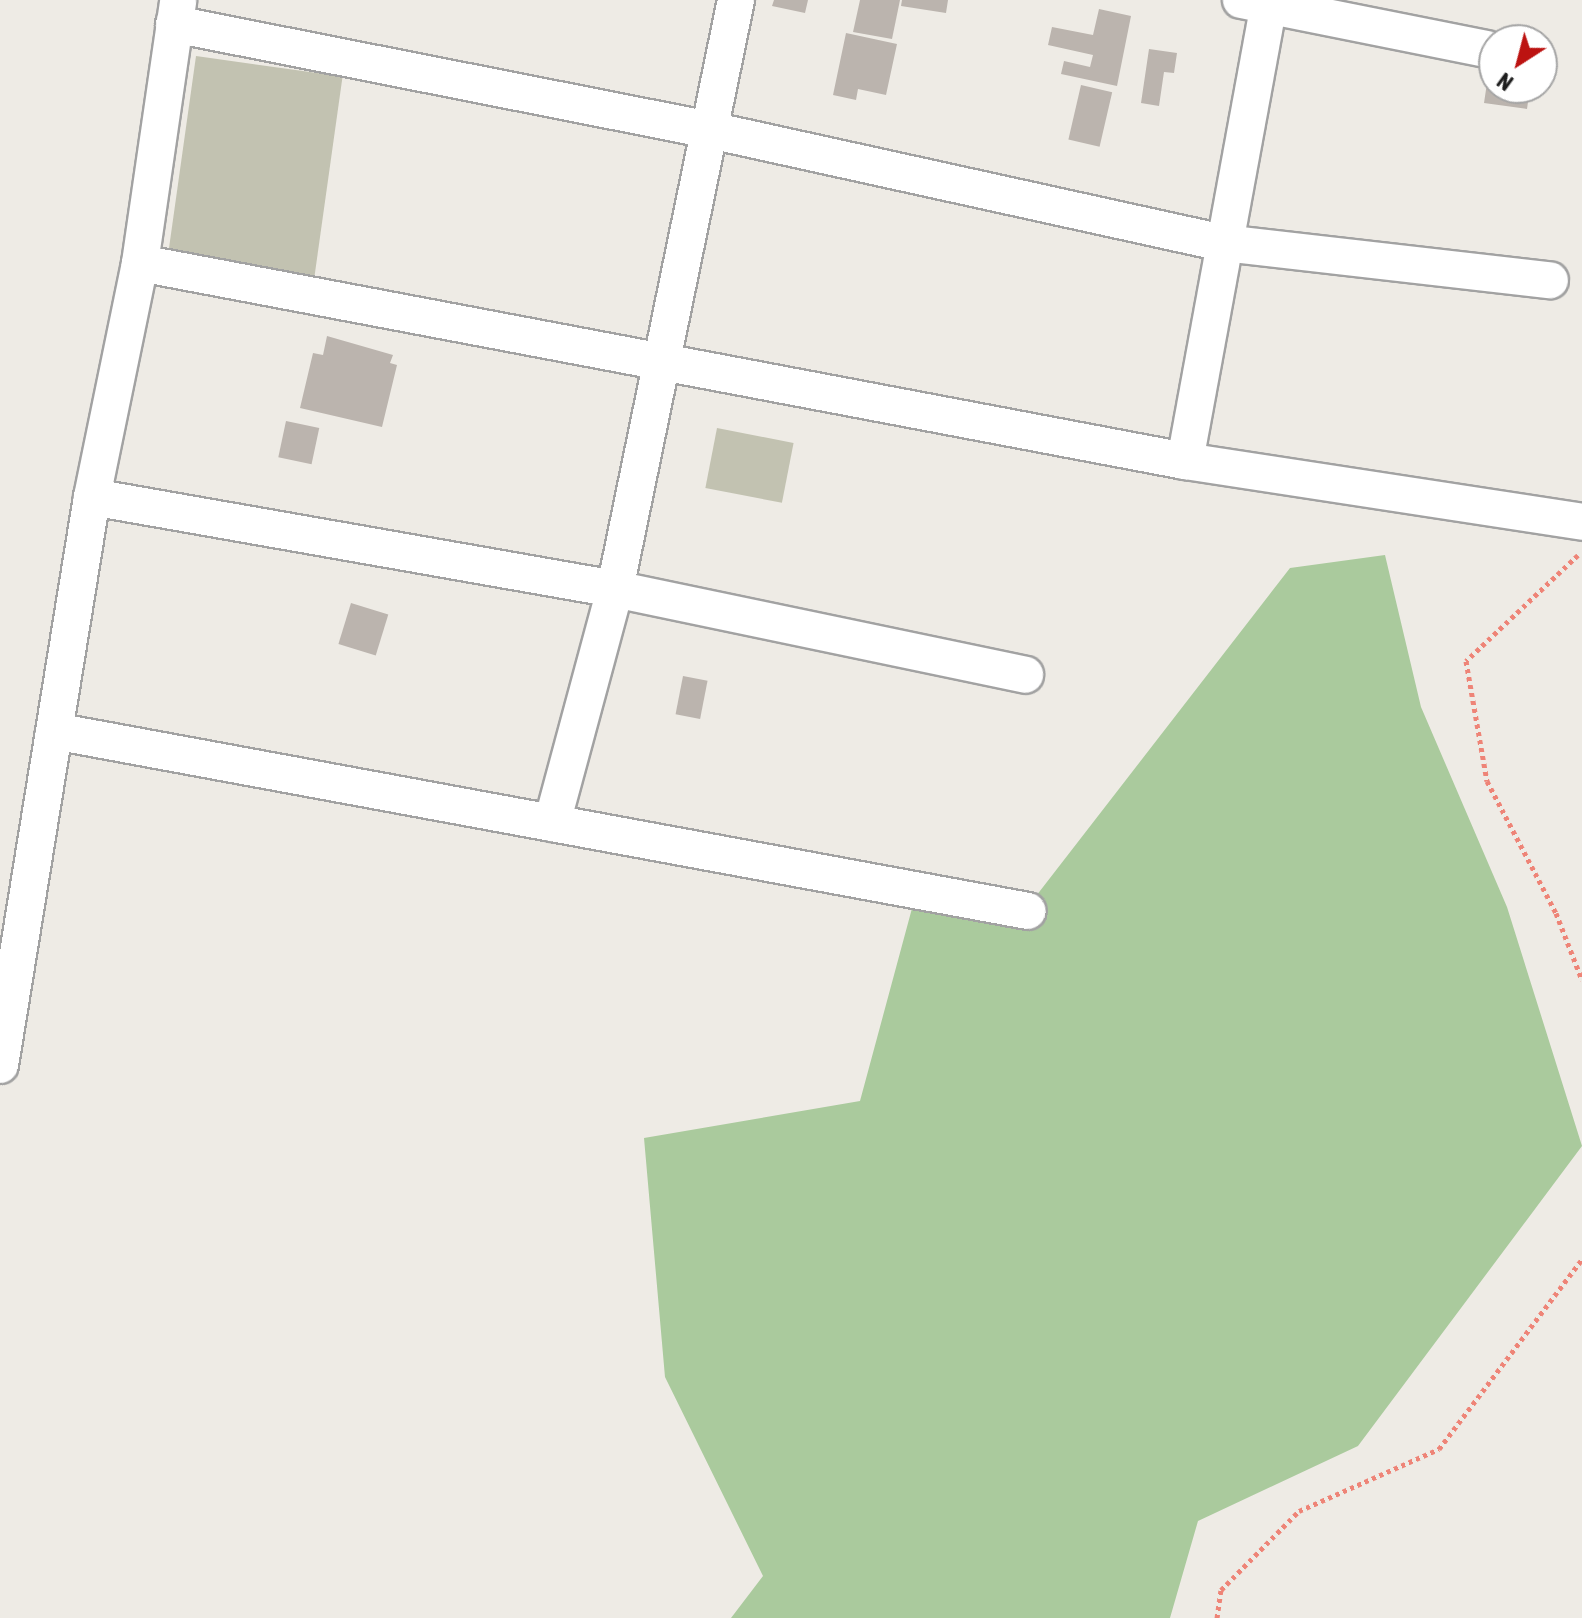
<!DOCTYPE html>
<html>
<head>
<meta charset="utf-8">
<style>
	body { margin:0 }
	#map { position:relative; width:1582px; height:1618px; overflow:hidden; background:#eeebe5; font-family:"Asap Condensed",sans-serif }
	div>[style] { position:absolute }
	.construction>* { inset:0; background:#c2c2b1; transform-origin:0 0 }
	.forest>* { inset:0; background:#aaca9d }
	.building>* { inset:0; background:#bbb4ae; transform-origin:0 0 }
	.path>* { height:5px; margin-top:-2.5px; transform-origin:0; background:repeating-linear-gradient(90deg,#ee8477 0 4px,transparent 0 8px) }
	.roads { filter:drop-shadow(2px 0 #a2a2a2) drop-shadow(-2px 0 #a2a2a2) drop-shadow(0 2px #a2a2a2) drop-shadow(0 -2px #a2a2a2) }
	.minor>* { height:36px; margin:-18px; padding:0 18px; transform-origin:18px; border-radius:18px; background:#fff }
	span { translate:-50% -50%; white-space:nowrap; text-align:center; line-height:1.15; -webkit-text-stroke:8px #fff; paint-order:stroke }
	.north { position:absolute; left:1478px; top:24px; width:80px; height:80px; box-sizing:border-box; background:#fff; border:2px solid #a5a5a5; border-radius:50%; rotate:216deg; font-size:22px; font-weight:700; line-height:32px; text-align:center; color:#1e1e1e }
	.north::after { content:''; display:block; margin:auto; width:28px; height:36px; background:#bc1311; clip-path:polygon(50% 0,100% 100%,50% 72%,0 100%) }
</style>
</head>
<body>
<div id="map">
	<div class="construction">
		<div style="left:196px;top:56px;width:148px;height:201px;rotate:8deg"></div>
		<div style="left:717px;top:428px;width:78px;height:61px;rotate:11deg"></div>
	</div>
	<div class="forest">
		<div style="clip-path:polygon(1385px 555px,1421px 707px,1507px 907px,1582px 1146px,1358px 1446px,1198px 1521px,1170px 1618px,731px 1618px,763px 1576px,665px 1377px,644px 1138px,860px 1101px,921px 875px,1026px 909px,1290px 568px)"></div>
	</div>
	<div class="building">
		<div style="clip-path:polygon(774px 0,808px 0,805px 13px,772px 6px)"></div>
		<div style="clip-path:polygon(860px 0,900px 0,892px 39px,853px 32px)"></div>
		<div style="clip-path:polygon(902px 0,948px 0,946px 13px,901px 6px)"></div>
		<div style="clip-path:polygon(1099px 9px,1131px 16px,1117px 86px,1061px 74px,1064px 61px,1090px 67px,1093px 55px,1048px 45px,1052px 27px,1093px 35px)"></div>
		<div style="clip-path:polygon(846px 33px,897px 44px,886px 95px,858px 89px,856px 100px,833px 95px)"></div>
		<div style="clip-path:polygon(1149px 49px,1177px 53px,1174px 73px,1164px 72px,1159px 106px,1141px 103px)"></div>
		<div style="clip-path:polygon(1491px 56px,1494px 88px,1530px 88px,1527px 109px,1484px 103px)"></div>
		<div style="left:1081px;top:85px;width:32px;height:56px;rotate:13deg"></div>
		<div style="clip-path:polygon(327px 336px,393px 355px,390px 363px,397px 365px,382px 427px,300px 408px,313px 353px,323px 355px)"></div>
		<div style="left:286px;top:421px;width:34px;height:37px;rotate:12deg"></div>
		<div style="left:351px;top:603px;width:39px;height:43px;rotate:17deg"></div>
		<div style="left:683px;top:676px;width:25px;height:39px;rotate:11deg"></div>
	</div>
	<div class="path">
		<div style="left:1578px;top:555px;width:154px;rotate:136.6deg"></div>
		<div style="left:1466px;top:661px;width:122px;rotate:80.1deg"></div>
		<div style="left:1487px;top:781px;width:149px;rotate:62.4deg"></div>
		<div style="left:1556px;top:913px;width:72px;rotate:68.8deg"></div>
		<div style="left:1217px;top:1618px;width:28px;rotate:-82deg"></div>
		<div style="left:1221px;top:1590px;width:111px;rotate:-45.4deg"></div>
		<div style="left:1299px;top:1511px;width:153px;rotate:-23.9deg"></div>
		<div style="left:1439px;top:1449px;width:238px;rotate:-53deg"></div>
	</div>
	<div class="roads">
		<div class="minor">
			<div style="left:1241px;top:0;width:250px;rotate:11.3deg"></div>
			<div style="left:174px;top:24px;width:546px;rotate:11.19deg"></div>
			<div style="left:710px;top:130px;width:525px;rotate:12.42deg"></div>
			<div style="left:1223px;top:243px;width:329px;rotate:6.5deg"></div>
			<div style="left:140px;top:263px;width:1064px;rotate:10.73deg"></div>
			<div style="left:1185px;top:461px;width:402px;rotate:8.7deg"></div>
			<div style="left:1185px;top:461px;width:469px;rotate:-79.6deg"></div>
			<div style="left:92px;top:497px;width:531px;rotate:9.98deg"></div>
			<div style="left:615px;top:589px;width:419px;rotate:11.8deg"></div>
			<div style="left:54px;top:731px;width:990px;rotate:10.47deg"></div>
			<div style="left:552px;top:823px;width:242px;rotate:-74.9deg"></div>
			<div style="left:615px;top:589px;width:601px;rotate:-78.39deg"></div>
			<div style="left:0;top:1065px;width:575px;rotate:-80.8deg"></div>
			<div style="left:92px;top:497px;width:239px;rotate:-78.4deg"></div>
			<div style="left:140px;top:263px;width:264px;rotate:-81.7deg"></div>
		</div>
	</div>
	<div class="north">N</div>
</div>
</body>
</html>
